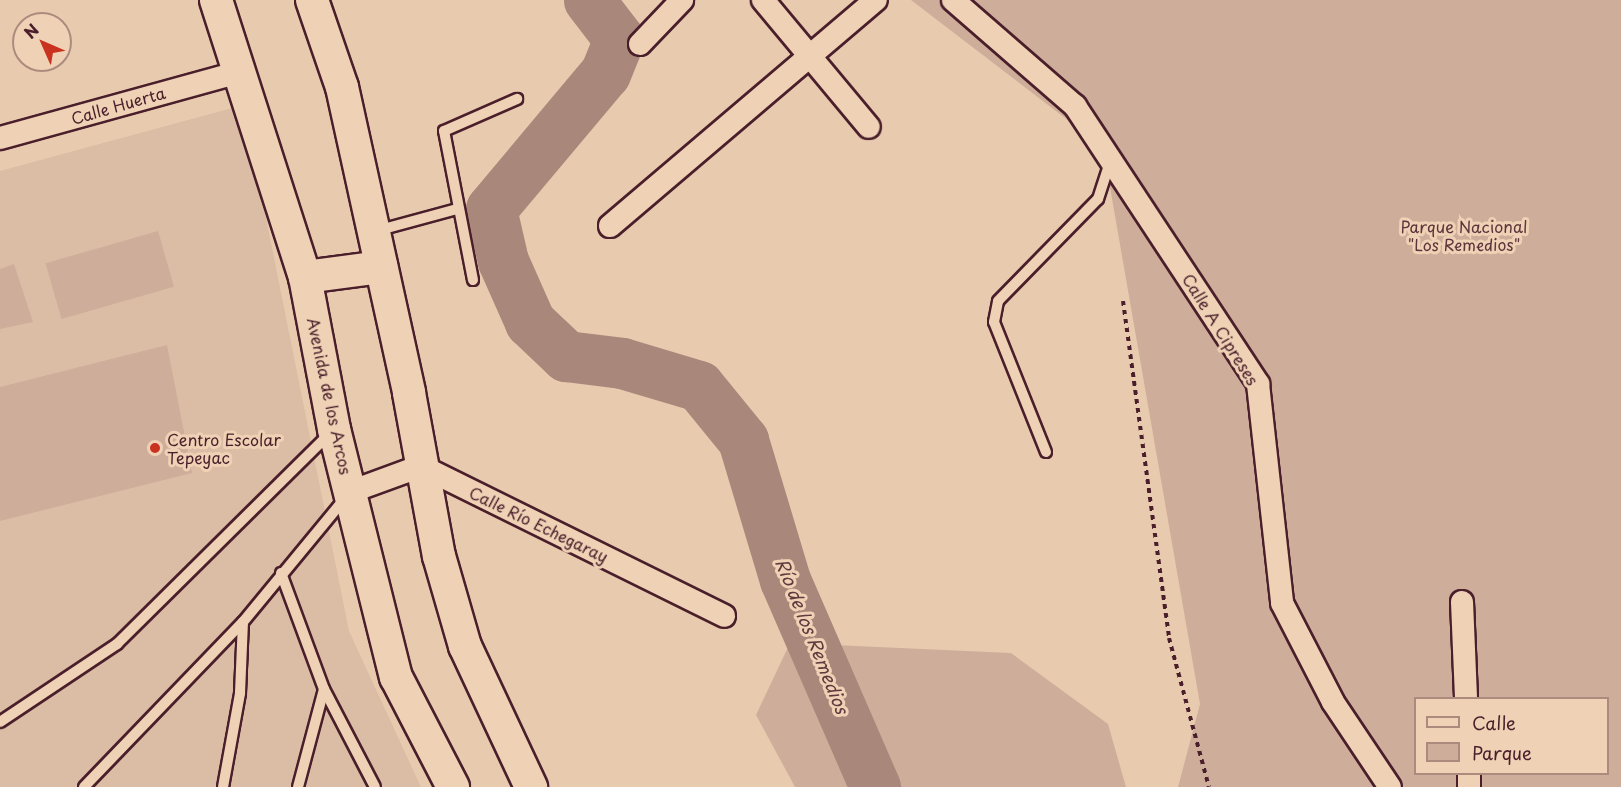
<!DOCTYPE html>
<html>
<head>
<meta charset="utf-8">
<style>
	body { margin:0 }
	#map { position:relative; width:1621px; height:787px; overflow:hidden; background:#e8cbaf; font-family:"Playpen Sans",sans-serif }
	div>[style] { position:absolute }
	.built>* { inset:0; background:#dbbca4 }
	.green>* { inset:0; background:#ceae9a; transform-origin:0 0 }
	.river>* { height:51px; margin:-25.5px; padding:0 25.5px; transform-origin:25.5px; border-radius:25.5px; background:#aa877b }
	.path>* { height:4px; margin-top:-2px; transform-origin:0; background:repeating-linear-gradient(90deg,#4a1f2b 0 4.5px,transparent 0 9px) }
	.roads { filter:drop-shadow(2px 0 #4a1f2b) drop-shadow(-2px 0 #4a1f2b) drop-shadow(0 2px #4a1f2b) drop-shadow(0 -2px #4a1f2b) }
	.lane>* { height:10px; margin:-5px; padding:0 5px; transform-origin:5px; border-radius:5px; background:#efd2b5 }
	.street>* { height:22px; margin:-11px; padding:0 11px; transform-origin:11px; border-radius:11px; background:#efd2b5 }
	.secondary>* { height:32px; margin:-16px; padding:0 16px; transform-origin:16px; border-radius:16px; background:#efd2b5 }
	.dots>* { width:16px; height:16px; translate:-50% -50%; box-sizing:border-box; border:3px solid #efd2b5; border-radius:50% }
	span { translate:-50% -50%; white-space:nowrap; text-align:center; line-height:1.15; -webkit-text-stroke:6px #efd2b5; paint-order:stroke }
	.street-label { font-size:16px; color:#4a1f2b }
	.park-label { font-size:16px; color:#5e343c }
	.poi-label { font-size:16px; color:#4a1f2b }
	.left { translate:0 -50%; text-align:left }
	.water-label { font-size:18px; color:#62393f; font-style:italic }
	.legend { position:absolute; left:1414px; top:697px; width:195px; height:78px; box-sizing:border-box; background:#efd2b5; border:2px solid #ad8a7e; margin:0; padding:8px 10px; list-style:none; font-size:18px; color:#4a1f2b }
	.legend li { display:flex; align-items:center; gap:12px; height:30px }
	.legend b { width:30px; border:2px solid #ad8a7e }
	.north { position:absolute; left:12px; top:12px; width:60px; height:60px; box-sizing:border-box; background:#efd2b5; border:2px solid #ad8a7e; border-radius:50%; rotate:315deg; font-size:16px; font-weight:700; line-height:24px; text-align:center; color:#4a1f2b }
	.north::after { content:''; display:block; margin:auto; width:21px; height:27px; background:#c8321e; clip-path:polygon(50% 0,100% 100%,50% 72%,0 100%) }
</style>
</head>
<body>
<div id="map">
	<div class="built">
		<div style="clip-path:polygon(236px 107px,263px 203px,349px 631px,421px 787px,0 787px,0 171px)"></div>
	</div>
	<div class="green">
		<div style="clip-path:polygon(evenodd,911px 0,1621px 0,1621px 787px,1178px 787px,1200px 704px,1103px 147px,911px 0,1416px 698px,1608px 698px,1608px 774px,1416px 774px,1416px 698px)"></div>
		<div style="left:158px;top:231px;width:58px;height:117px;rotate:74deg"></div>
		<div style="clip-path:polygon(14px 264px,33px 322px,0 329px,0 269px)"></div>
		<div style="clip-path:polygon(167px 345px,192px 473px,0 521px,0 387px)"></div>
		<div style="clip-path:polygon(790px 643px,1011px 653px,1108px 724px,1126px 787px,795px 787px,756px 715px)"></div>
	</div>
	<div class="river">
		<div style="left:589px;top:0;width:49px;rotate:52.4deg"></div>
		<div style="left:619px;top:39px;width:37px;rotate:112deg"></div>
		<div style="left:605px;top:73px;width:177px;rotate:130deg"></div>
		<div style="left:491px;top:209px;width:53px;rotate:77deg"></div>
		<div style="left:503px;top:261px;width:67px;rotate:66.1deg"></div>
		<div style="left:530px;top:322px;width:50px;rotate:43.4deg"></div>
		<div style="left:566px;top:356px;width:56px;rotate:7.1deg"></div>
		<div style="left:622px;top:363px;width:80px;rotate:16.6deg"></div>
		<div style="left:699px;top:386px;width:70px;rotate:50.8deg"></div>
		<div style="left:743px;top:440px;width:146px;rotate:73.3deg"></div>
		<div style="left:785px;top:580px;width:226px;rotate:66.5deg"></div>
	</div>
	<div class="path">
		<div style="left:1123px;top:301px;width:340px;rotate:82.2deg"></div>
		<div style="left:1169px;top:638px;width:154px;rotate:75deg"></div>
	</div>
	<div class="roads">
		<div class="lane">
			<div style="left:376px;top:231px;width:84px;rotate:-15.2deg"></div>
			<div style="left:473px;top:280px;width:152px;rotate:-101deg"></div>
			<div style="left:444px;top:131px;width:80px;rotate:-23.7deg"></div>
			<div style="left:1046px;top:452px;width:140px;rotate:-111.8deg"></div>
			<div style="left:994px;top:322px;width:21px;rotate:-79deg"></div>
			<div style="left:998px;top:301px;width:143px;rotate:-45.6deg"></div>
			<div style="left:1098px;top:199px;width:40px;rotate:-72deg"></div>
			<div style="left:281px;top:573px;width:124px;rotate:69.7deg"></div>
			<div style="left:324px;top:689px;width:110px;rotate:62.5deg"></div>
			<div style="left:0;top:722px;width:141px;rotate:-33.7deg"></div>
			<div style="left:117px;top:644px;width:300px;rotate:-44.7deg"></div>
			<div style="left:84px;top:787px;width:229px;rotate:-46.1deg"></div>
			<div style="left:243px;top:622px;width:162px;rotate:-50.5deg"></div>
			<div style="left:223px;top:787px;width:96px;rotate:-79.7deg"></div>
			<div style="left:240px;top:693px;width:71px;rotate:-87.6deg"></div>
			<div style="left:298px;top:787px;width:101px;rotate:-75.1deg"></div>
		</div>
		<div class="street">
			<div style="left:763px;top:0;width:165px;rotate:50.2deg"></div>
			<div style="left:953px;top:0;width:162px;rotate:41deg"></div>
			<div style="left:1075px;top:106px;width:333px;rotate:56.6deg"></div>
			<div style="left:1258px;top:384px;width:220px;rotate:83.7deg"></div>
			<div style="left:1282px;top:603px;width:111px;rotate:62.7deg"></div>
			<div style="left:1333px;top:702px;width:102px;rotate:56.2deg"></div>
			<div style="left:640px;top:44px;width:61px;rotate:-46.3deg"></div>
			<div style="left:0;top:138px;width:245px;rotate:-15.4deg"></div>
			<div style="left:610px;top:226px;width:349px;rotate:-40.4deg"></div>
			<div style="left:350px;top:492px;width:76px;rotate:-20.1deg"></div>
			<div style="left:421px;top:466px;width:338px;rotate:26.3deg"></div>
			<div style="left:1462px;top:602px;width:96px;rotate:87.6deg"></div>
			<div style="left:1469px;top:774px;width:13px;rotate:90deg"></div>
		</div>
		<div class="secondary">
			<div style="left:216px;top:0;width:291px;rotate:72.2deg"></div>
			<div style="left:305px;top:277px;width:155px;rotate:79.2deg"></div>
			<div style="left:334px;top:429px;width:256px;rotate:76deg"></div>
			<div style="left:396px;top:677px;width:124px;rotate:62.6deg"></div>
			<div style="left:312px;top:0;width:92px;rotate:71deg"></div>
			<div style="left:342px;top:87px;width:313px;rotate:77.6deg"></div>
			<div style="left:409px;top:393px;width:166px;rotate:79.6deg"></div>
			<div style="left:439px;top:556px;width:94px;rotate:73.9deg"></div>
			<div style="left:465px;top:646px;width:156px;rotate:64.9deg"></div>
			<div style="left:305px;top:277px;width:77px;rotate:-7.5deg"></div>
		</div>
	</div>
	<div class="dots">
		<div style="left:155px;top:448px;background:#c8321e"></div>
	</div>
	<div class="street-label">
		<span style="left:118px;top:105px;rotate:-16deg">Calle Huerta</span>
		<span style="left:1221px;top:329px;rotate:58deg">Calle A Cipreses</span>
		<span style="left:330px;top:396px;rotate:78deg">Avenida de los Arcos</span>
		<span style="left:539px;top:524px;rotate:26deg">Calle Río Echegaray</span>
	</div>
	<div class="park-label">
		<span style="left:1464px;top:235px">Parque Nacional<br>"Los Remedios"</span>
	</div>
	<div class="poi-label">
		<span class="left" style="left:167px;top:448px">Centro Escolar<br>Tepeyac</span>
	</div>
	<div class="water-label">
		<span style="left:812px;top:636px;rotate:68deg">Río de los Remedios</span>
	</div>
	<ul class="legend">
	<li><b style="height:8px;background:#efd2b5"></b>Calle</li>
	<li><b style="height:16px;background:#ceae9a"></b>Parque</li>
	</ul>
	<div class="north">N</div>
</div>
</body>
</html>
